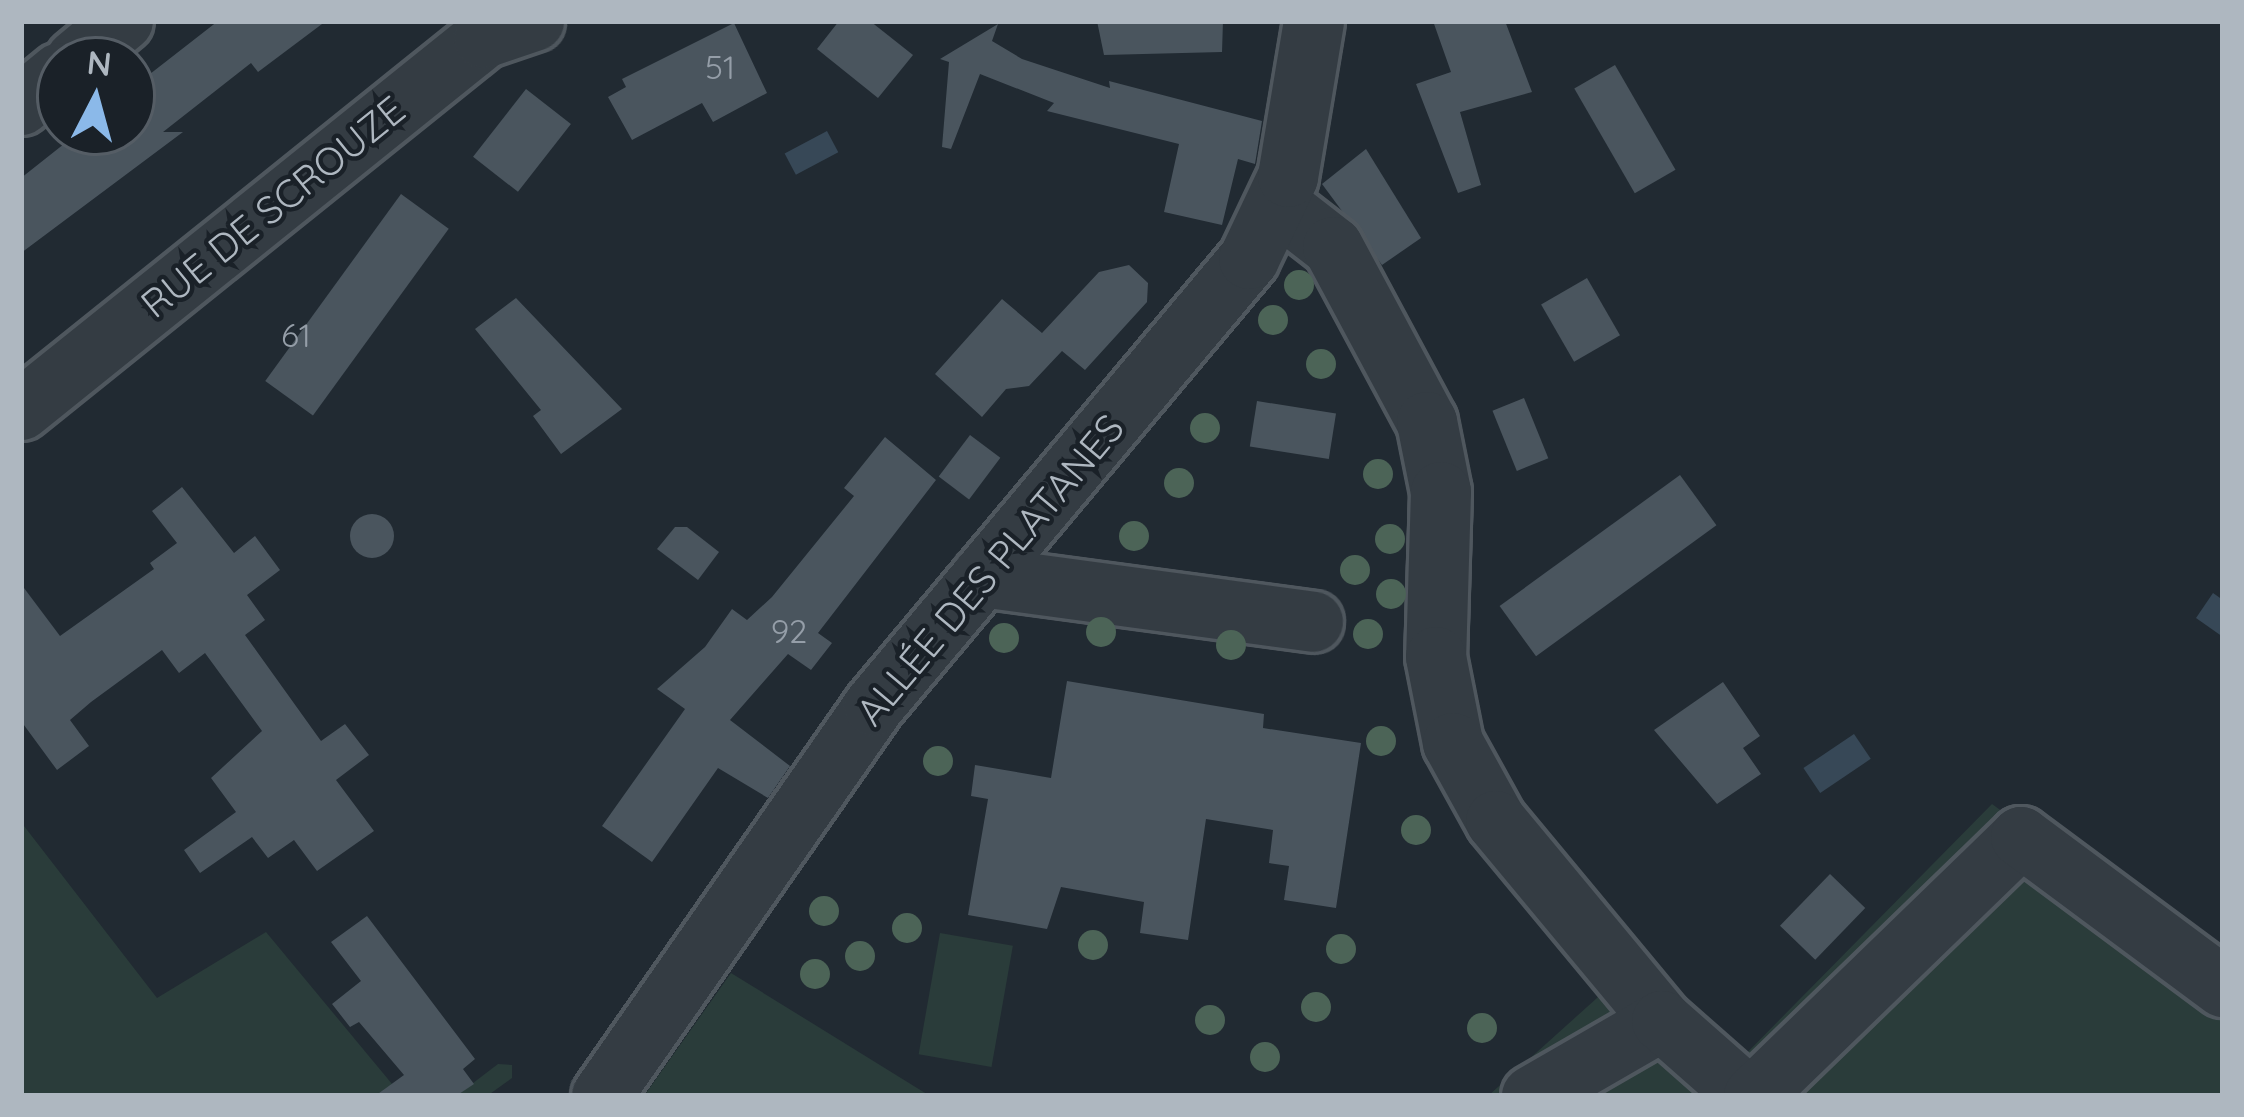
<!DOCTYPE html>
<html>
<head>
<meta charset="utf-8">
<style>
	body { margin:0 }
	#map { position:relative; width:2244px; height:1117px; overflow:hidden; background:#212a32; font-family:Quicksand,sans-serif }
	div>[style] { position:absolute }
	.green>* { inset:0; background:#2a3c3a; transform-origin:0 0 }
	.water>* { inset:0; background:#374857; transform-origin:0 0 }
	.building>* { inset:0; background:#4a555e; transform-origin:0 0 }
	.round { border-radius:50% }
	.roads { filter:drop-shadow(3px 0 #4f575e) drop-shadow(-3px 0 #4f575e) drop-shadow(0 3px #4f575e) drop-shadow(0 -3px #4f575e) }
	.minor>* { height:60px; margin:-30px; padding:0 30px; transform-origin:30px; border-radius:30px; background:#343c43 }
	.trees>* { width:30px; height:30px; margin:-15px; border-radius:50%; background:#4c6457 }
	span { translate:-50% -50%; white-space:nowrap; text-align:center; line-height:1.15; -webkit-text-stroke:9px #1a2128; paint-order:stroke }
	.number-label { font-size:33px; color:#959ea8 }
	.number-label span { -webkit-text-stroke-width:0 }
	.street-label { font-size:39px; color:#aeb7c0 }
	.frame { position:absolute; inset:0; border:24px solid #aeb7c0; pointer-events:none }
	.north { position:absolute; left:36px; top:36px; width:120px; height:120px; box-sizing:border-box; background:#1a2128; border:3px solid #555d65; border-radius:50%; rotate:6deg; font-size:33px; font-weight:700; line-height:48px; text-align:center; color:#aeb7c0 }
	.north::after { content:''; display:block; margin:auto; width:42px; height:54px; background:#8bb9e9; clip-path:polygon(50% 0,100% 100%,50% 72%,0 100%) }
</style>
</head>
<body>
<div id="map">
	<div class="green">
		<div style="clip-path:polygon(1992px 804px,2223px 972px,2223px 1096px,1488px 1096px,1627px 971px,1731px 1069px)"></div>
		<div style="clip-path:polygon(24px 826px,157px 998px,266px 932px,402px 1096px,21px 1096px)"></div>
		<div style="left:940px;top:933px;width:74px;height:123px;rotate:10deg"></div>
		<div style="clip-path:polygon(731px 973px,744px 981px,930px 1096px,644px 1096px)"></div>
		<div style="clip-path:polygon(498px 1064px,512px 1065px,512px 1078px,487px 1096px,456px 1096px)"></div>
	</div>
	<div class="water">
		<div style="left:827px;top:131px;width:24px;height:48px;rotate:62deg"></div>
		<div style="clip-path:polygon(2213px 593px,2223px 600px,2223px 637px,2196px 618px)"></div>
		<div style="left:1854px;top:734px;width:30px;height:61px;rotate:56deg"></div>
	</div>
	<div class="building">
		<div style="clip-path:polygon(218px 21px,326px 21px,258px 72px,251px 63px,163px 132px,183px 132px,21px 253px,21px 178px,69px 140px,76px 148px,96px 132px,132px 132px,132px 88px)"></div>
		<div style="clip-path:polygon(839px 21px,870px 21px,913px 55px,878px 98px,817px 49px)"></div>
		<div style="clip-path:polygon(1097px 21px,1223px 21px,1222px 52px,1104px 55px)"></div>
		<div style="clip-path:polygon(1433px 21px,1505px 21px,1532px 92px,1460px 112px,1481px 185px,1458px 193px,1416px 84px,1451px 72px)"></div>
		<div style="clip-path:polygon(734px 23px,767px 93px,713px 122px,702px 103px,632px 140px,608px 97px,626px 87px,622px 79px)"></div>
		<div style="clip-path:polygon(998px 24px,992px 41px,1022px 59px,1110px 88px,1109px 81px,1262px 121px,1255px 164px,1238px 159px,1222px 225px,1164px 212px,1179px 144px,1047px 111px,1054px 103px,980px 74px,951px 149px,942px 147px,949px 62px,940px 59px)"></div>
		<div style="left:1615px;top:65px;width:121px;height:47px;rotate:60deg"></div>
		<div style="left:526px;top:89px;width:57px;height:86px;rotate:38deg"></div>
		<div style="clip-path:polygon(1366px 149px,1421px 238px,1382px 265px,1322px 184px)"></div>
		<div style="left:401px;top:194px;width:59px;height:231px;rotate:36deg"></div>
		<div style="clip-path:polygon(1129px 265px,1148px 283px,1147px 302px,1085px 370px,1062px 351px,1029px 386px,1006px 389px,982px 417px,935px 374px,1002px 299px,1042px 333px,1099px 272px)"></div>
		<div style="left:1587px;top:278px;width:66px;height:53px;rotate:60deg"></div>
		<div style="clip-path:polygon(516px 298px,622px 409px,561px 454px,533px 416px,541px 410px,475px 329px)"></div>
		<div style="left:1524px;top:398px;width:65px;height:34px;rotate:68deg"></div>
		<div style="left:1257px;top:401px;width:80px;height:46px;rotate:9deg"></div>
		<div style="left:970px;top:435px;width:38px;height:52px;rotate:37deg"></div>
		<div style="clip-path:polygon(885px 437px,936px 480px,818px 633px,832px 643px,811px 670px,788px 654px,730px 720px,790px 766px,768px 798px,718px 768px,652px 862px,602px 826px,685px 709px,657px 689px,705px 647px,732px 609px,747px 620px,772px 597px,854px 496px,844px 488px)"></div>
		<div style="left:1680px;top:475px;width:62px;height:223px;rotate:54deg"></div>
		<div style="clip-path:polygon(182px 487px,234px 553px,255px 536px,280px 570px,247px 595px,265px 620px,245px 635px,321px 741px,345px 724px,369px 755px,336px 780px,374px 831px,317px 871px,294px 840px,268px 858px,252px 837px,200px 873px,184px 850px,236px 812px,211px 778px,262px 731px,205px 653px,179px 673px,162px 650px,91px 702px,70px 720px,89px 746px,57px 770px,21px 721px,21px 584px,60px 636px,154px 569px,150px 563px,177px 543px,152px 511px)"></div>
		<div class="round" style="left:350px;top:514px;width:44px;height:44px"></div>
		<div style="clip-path:polygon(675px 527px,687px 527px,719px 552px,698px 580px,657px 549px)"></div>
		<div style="clip-path:polygon(1067px 681px,1264px 714px,1263px 728px,1361px 743px,1336px 908px,1284px 900px,1289px 866px,1269px 863px,1273px 830px,1206px 819px,1188px 940px,1140px 933px,1144px 902px,1061px 887px,1047px 929px,968px 915px,988px 799px,971px 796px,975px 765px,1051px 778px)"></div>
		<div style="clip-path:polygon(1723px 682px,1760px 736px,1743px 748px,1761px 774px,1717px 804px,1654px 730px)"></div>
		<div style="left:1830px;top:874px;width:49px;height:72px;rotate:44deg"></div>
		<div style="clip-path:polygon(367px 916px,475px 1059px,463px 1069px,474px 1084px,456px 1096px,375px 1096px,404px 1075px,359px 1022px,350px 1027px,332px 1004px,361px 981px,331px 942px)"></div>
	</div>
	<div class="roads">
		<div class="minor">
			<div style="left:76px;top:60px;width:61px;rotate:-39.7deg"></div>
			<div style="left:21px;top:105px;width:50px;rotate:-39.4deg"></div>
			<div style="left:1279px;top:205px;width:68px;rotate:37.9deg"></div>
			<div style="left:1333px;top:247px;width:199px;rotate:61.8deg"></div>
			<div style="left:1427px;top:422px;width:71px;rotate:78.7deg"></div>
			<div style="left:1441px;top:492px;width:165px;rotate:91.7deg"></div>
			<div style="left:1436px;top:657px;width:88px;rotate:78.8deg"></div>
			<div style="left:1453px;top:743px;width:89px;rotate:61.1deg"></div>
			<div style="left:1496px;top:821px;width:260px;rotate:50.3deg"></div>
			<div style="left:21px;top:410px;width:594px;rotate:-38.78deg"></div>
			<div style="left:484px;top:38px;width:53px;rotate:-18.8deg"></div>
			<div style="left:982px;top:577px;width:334px;rotate:7.7deg"></div>
			<div style="left:602px;top:1096px;width:475px;rotate:-55.1deg"></div>
			<div style="left:874px;top:706px;width:583px;rotate:-50.01deg"></div>
			<div style="left:1249px;top:259px;width:91px;rotate:-64.6deg"></div>
			<div style="left:1288px;top:177px;width:158px;rotate:-80.5deg"></div>
			<div style="left:1532px;top:1096px;width:150px;rotate:-30deg"></div>
			<div style="left:1662px;top:1021px;width:113px;rotate:41.4deg"></div>
			<div style="left:1754px;top:1096px;width:372px;rotate:-44.1deg"></div>
			<div style="left:2021px;top:837px;width:252px;rotate:36.6deg"></div>
		</div>
	</div>
	<div class="trees">
		<div style="left:1299px;top:285px"></div>
		<div style="left:1273px;top:320px"></div>
		<div style="left:1321px;top:364px"></div>
		<div style="left:1205px;top:428px"></div>
		<div style="left:1378px;top:474px"></div>
		<div style="left:1179px;top:483px"></div>
		<div style="left:1134px;top:536px"></div>
		<div style="left:1390px;top:539px"></div>
		<div style="left:1355px;top:570px"></div>
		<div style="left:1391px;top:594px"></div>
		<div style="left:1101px;top:632px"></div>
		<div style="left:1368px;top:634px"></div>
		<div style="left:1004px;top:638px"></div>
		<div style="left:1231px;top:645px"></div>
		<div style="left:1381px;top:741px"></div>
		<div style="left:938px;top:761px"></div>
		<div style="left:1416px;top:830px"></div>
		<div style="left:824px;top:911px"></div>
		<div style="left:907px;top:928px"></div>
		<div style="left:1093px;top:945px"></div>
		<div style="left:1341px;top:949px"></div>
		<div style="left:860px;top:956px"></div>
		<div style="left:815px;top:974px"></div>
		<div style="left:1316px;top:1007px"></div>
		<div style="left:1210px;top:1020px"></div>
		<div style="left:1482px;top:1028px"></div>
		<div style="left:1265px;top:1057px"></div>
	</div>
	<div class="number-label">
		<span style="left:720px;top:67px">51</span>
		<span style="left:296px;top:335px">61</span>
		<span style="left:789px;top:631px">92</span>
	</div>
	<div class="street-label">
		<span style="left:273px;top:207px;rotate:-39deg">RUE DE SCROUZE</span>
		<span style="left:990px;top:570px;rotate:-50deg">ALLÉE DES PLATANES</span>
	</div>
	<div class="frame"></div>
	<div class="north">N</div>
</div>
</body>
</html>
